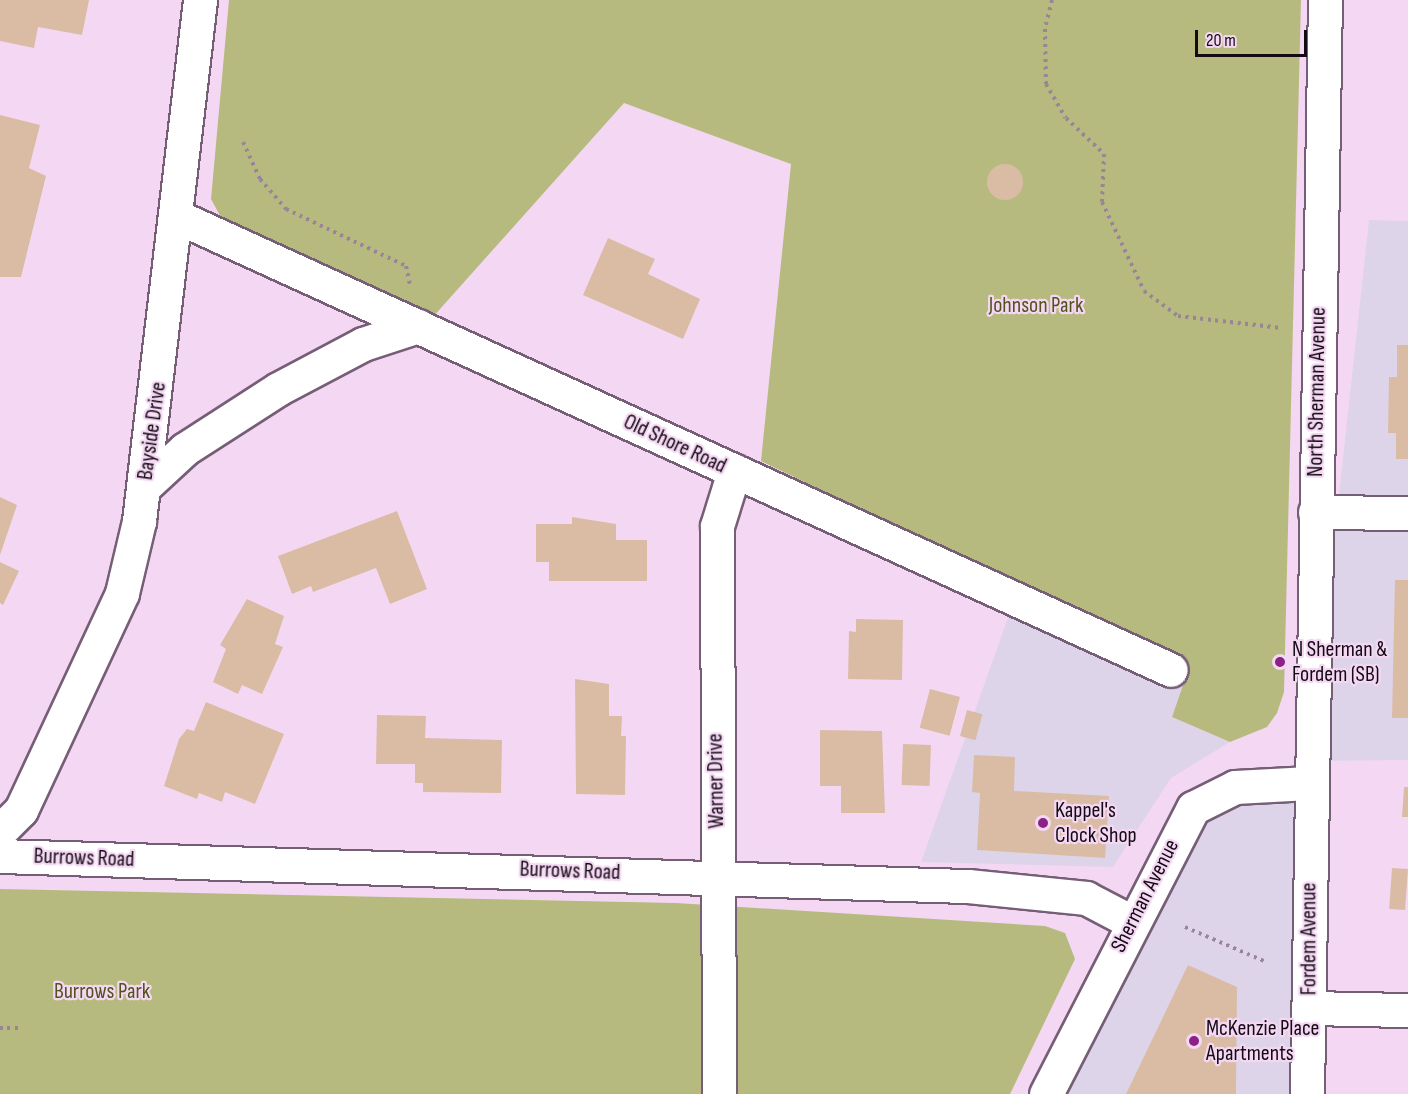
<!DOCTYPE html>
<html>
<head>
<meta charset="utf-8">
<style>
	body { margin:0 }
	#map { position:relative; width:1408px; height:1094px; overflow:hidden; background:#f4d8f3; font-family:"Sofia Sans Condensed",sans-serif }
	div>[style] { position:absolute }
	.commercial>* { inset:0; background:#ded4e9 }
	.green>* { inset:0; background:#b7ba7e }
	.building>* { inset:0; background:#dabca5; transform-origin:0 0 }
	.round { border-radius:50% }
	.path>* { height:4px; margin-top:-2px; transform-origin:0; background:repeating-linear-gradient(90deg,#998598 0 3px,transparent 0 7.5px) }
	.roads { filter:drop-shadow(2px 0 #765e76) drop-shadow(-2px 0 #765e76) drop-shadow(0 2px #765e76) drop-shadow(0 -2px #765e76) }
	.minor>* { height:33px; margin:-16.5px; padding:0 16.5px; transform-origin:16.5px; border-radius:16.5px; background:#fff }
	.dots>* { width:16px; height:16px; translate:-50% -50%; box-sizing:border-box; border:3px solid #f4d8f3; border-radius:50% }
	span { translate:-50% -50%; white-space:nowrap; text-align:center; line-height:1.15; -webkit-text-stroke:4.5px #f4d8f3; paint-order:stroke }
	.park-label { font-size:22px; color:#51521c }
	.street-label { font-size:22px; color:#130a13 }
	.poi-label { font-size:22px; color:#130a13 }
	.left { translate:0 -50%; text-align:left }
	.scale { position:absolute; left:1195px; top:30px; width:112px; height:27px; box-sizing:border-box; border:3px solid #130a13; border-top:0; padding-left:8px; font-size:18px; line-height:21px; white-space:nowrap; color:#130a13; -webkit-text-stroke:4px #f4d8f3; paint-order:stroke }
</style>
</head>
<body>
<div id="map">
	<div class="commercial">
		<div style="clip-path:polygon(1369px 220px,1408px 221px,1408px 760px,1310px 761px)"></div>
		<div style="clip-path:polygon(1009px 615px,1184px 685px,1172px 717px,1230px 742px,1171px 778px,1113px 867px,921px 862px)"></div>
		<div style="clip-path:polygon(1309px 783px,1307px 1094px,1046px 1094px,1193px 808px)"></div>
	</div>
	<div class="green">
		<div style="clip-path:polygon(229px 0,1301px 0,1284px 692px,1277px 713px,1267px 727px,1230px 742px,1172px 717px,1189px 668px,761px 461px,791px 164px,624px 103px,432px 318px,224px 223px,211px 199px)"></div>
		<div style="clip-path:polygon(0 889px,676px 903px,1045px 926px,1065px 933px,1075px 959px,1010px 1094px,0 1094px)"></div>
	</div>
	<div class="building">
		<div style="clip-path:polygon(0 0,89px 0,82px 35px,38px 27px,34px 48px,0 41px)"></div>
		<div style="clip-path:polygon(0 115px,40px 125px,29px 168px,46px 176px,21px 277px,0 277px)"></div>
		<div class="round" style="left:987px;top:164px;width:36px;height:36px"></div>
		<div style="clip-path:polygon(608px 238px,655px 259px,648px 274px,700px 299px,683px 339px,583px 295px)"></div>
		<div style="clip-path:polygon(1397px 345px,1408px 345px,1408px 459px,1396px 459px,1396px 433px,1388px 433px,1389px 377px,1397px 377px)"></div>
		<div style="clip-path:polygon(0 497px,17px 505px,0 555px)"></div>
		<div style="clip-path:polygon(397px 511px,427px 589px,390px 604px,376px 568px,313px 592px,311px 586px,292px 594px,278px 556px)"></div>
		<div style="clip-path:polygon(572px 517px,616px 524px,616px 540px,647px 540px,647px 581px,549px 581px,549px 562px,536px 562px,536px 524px,572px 524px)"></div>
		<div style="clip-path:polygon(0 562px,19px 571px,3px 605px,0 603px)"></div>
		<div style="clip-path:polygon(1395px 580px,1408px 580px,1408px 718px,1392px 718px)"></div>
		<div style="clip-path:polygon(247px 599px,284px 616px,275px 644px,283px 647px,262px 694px,242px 685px,238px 694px,213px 682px,226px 649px,220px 645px)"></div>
		<div style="clip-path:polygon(856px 619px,903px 620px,902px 680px,848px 679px,849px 631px,856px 632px)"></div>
		<div style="clip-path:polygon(575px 679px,609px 684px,609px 716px,622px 716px,621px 736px,626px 736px,625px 795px,576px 794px)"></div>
		<div style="left:930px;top:689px;width:31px;height:40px;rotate:15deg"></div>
		<div style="clip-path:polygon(206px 702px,284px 734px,255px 804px,225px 792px,222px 802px,199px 793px,197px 799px,164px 786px,179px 739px,187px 729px,194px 731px)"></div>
		<div style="left:967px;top:710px;width:16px;height:27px;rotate:15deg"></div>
		<div style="clip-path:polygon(377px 715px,426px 716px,425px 738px,502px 740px,501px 793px,423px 792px,423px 783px,415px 783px,415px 764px,376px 764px)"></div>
		<div style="clip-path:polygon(820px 730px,882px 731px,885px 813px,841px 813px,841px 786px,820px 786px)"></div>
		<div style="left:903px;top:744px;width:28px;height:41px;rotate:2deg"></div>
		<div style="clip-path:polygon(974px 755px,1015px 757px,1014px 791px,1109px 796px,1105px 858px,977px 850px,980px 793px,972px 792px)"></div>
		<div style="clip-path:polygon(1404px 787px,1408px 787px,1408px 817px,1402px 817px)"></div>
		<div style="left:1392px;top:868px;width:16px;height:41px;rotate:4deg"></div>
		<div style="clip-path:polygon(1188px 965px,1237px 987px,1236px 1094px,1126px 1094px)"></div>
	</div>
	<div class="path">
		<div style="left:1052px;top:0;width:30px;rotate:104deg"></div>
		<div style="left:1045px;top:29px;width:55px;rotate:89deg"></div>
		<div style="left:1046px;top:84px;width:39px;rotate:60deg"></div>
		<div style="left:1066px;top:118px;width:52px;rotate:43.5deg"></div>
		<div style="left:1104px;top:154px;width:48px;rotate:92.4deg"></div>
		<div style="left:1102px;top:202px;width:98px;rotate:64.7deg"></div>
		<div style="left:1144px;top:291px;width:42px;rotate:36.3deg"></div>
		<div style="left:1178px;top:316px;width:104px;rotate:6.6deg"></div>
		<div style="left:243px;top:142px;width:41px;rotate:65.3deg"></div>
		<div style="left:260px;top:179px;width:40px;rotate:49deg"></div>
		<div style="left:286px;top:209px;width:133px;rotate:25.4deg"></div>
		<div style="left:406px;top:266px;width:19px;rotate:78deg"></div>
		<div style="left:1185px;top:927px;width:86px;rotate:23.3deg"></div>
		<div style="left:0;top:1028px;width:22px"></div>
	</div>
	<div class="roads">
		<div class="minor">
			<div style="left:178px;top:217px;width:1091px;rotate:24.52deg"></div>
			<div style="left:144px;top:487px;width:56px;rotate:-42.8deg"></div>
			<div style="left:185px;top:449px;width:111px;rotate:-32.8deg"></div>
			<div style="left:278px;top:389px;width:96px;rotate:-27.9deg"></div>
			<div style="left:363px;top:344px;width:58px;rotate:-18.1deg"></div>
			<div style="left:1315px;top:512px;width:93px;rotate:0.6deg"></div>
			<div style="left:0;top:831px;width:30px;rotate:-45deg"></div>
			<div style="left:21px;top:810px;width:239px;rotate:-65deg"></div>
			<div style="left:122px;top:593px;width:74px;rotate:-76.7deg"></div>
			<div style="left:139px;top:521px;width:525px;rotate:-83.32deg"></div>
			<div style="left:0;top:856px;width:968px;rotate:1.78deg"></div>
			<div style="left:968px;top:886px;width:119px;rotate:5.8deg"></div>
			<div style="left:1086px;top:898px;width:52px;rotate:27.6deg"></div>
			<div style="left:1309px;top:1008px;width:99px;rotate:1.2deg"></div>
			<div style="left:719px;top:1094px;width:568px;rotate:-90.2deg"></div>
			<div style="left:717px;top:526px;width:58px;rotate:-72.8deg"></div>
			<div style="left:1046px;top:1094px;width:322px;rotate:-62.8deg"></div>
			<div style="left:1193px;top:808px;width:47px;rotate:-26.6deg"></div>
			<div style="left:1235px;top:787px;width:74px;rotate:-3.1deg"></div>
			<div style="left:1307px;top:1094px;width:1094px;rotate:-89.06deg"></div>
		</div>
	</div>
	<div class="dots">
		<div style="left:1280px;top:662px;background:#8b2085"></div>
		<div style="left:1043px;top:823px;background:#8b2085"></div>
		<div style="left:1194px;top:1041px;background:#8b2085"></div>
	</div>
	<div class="park-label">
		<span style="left:1036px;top:306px">Johnson Park</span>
		<span style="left:102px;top:992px">Burrows Park</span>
	</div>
	<div class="street-label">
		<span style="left:1317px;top:392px;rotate:-89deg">North Sherman Avenue</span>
		<span style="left:152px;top:431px;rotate:-82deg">Bayside Drive</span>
		<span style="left:675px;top:444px;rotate:25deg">Old Shore Road</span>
		<span style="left:716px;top:781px;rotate:-91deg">Warner Drive</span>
		<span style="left:84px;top:858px;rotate:2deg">Burrows Road</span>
		<span style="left:570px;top:871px;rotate:2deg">Burrows Road</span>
		<span style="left:1145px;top:896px;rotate:-63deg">Sherman Avenue</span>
		<span style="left:1309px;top:939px;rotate:-90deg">Fordem Avenue</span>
	</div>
	<div class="poi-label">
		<span class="left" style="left:1292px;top:662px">N Sherman &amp;<br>Fordem (SB)</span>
		<span class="left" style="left:1055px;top:823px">Kappel's<br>Clock Shop</span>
		<span class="left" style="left:1206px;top:1041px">McKenzie Place<br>Apartments</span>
	</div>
	<div class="scale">20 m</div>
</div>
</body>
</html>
